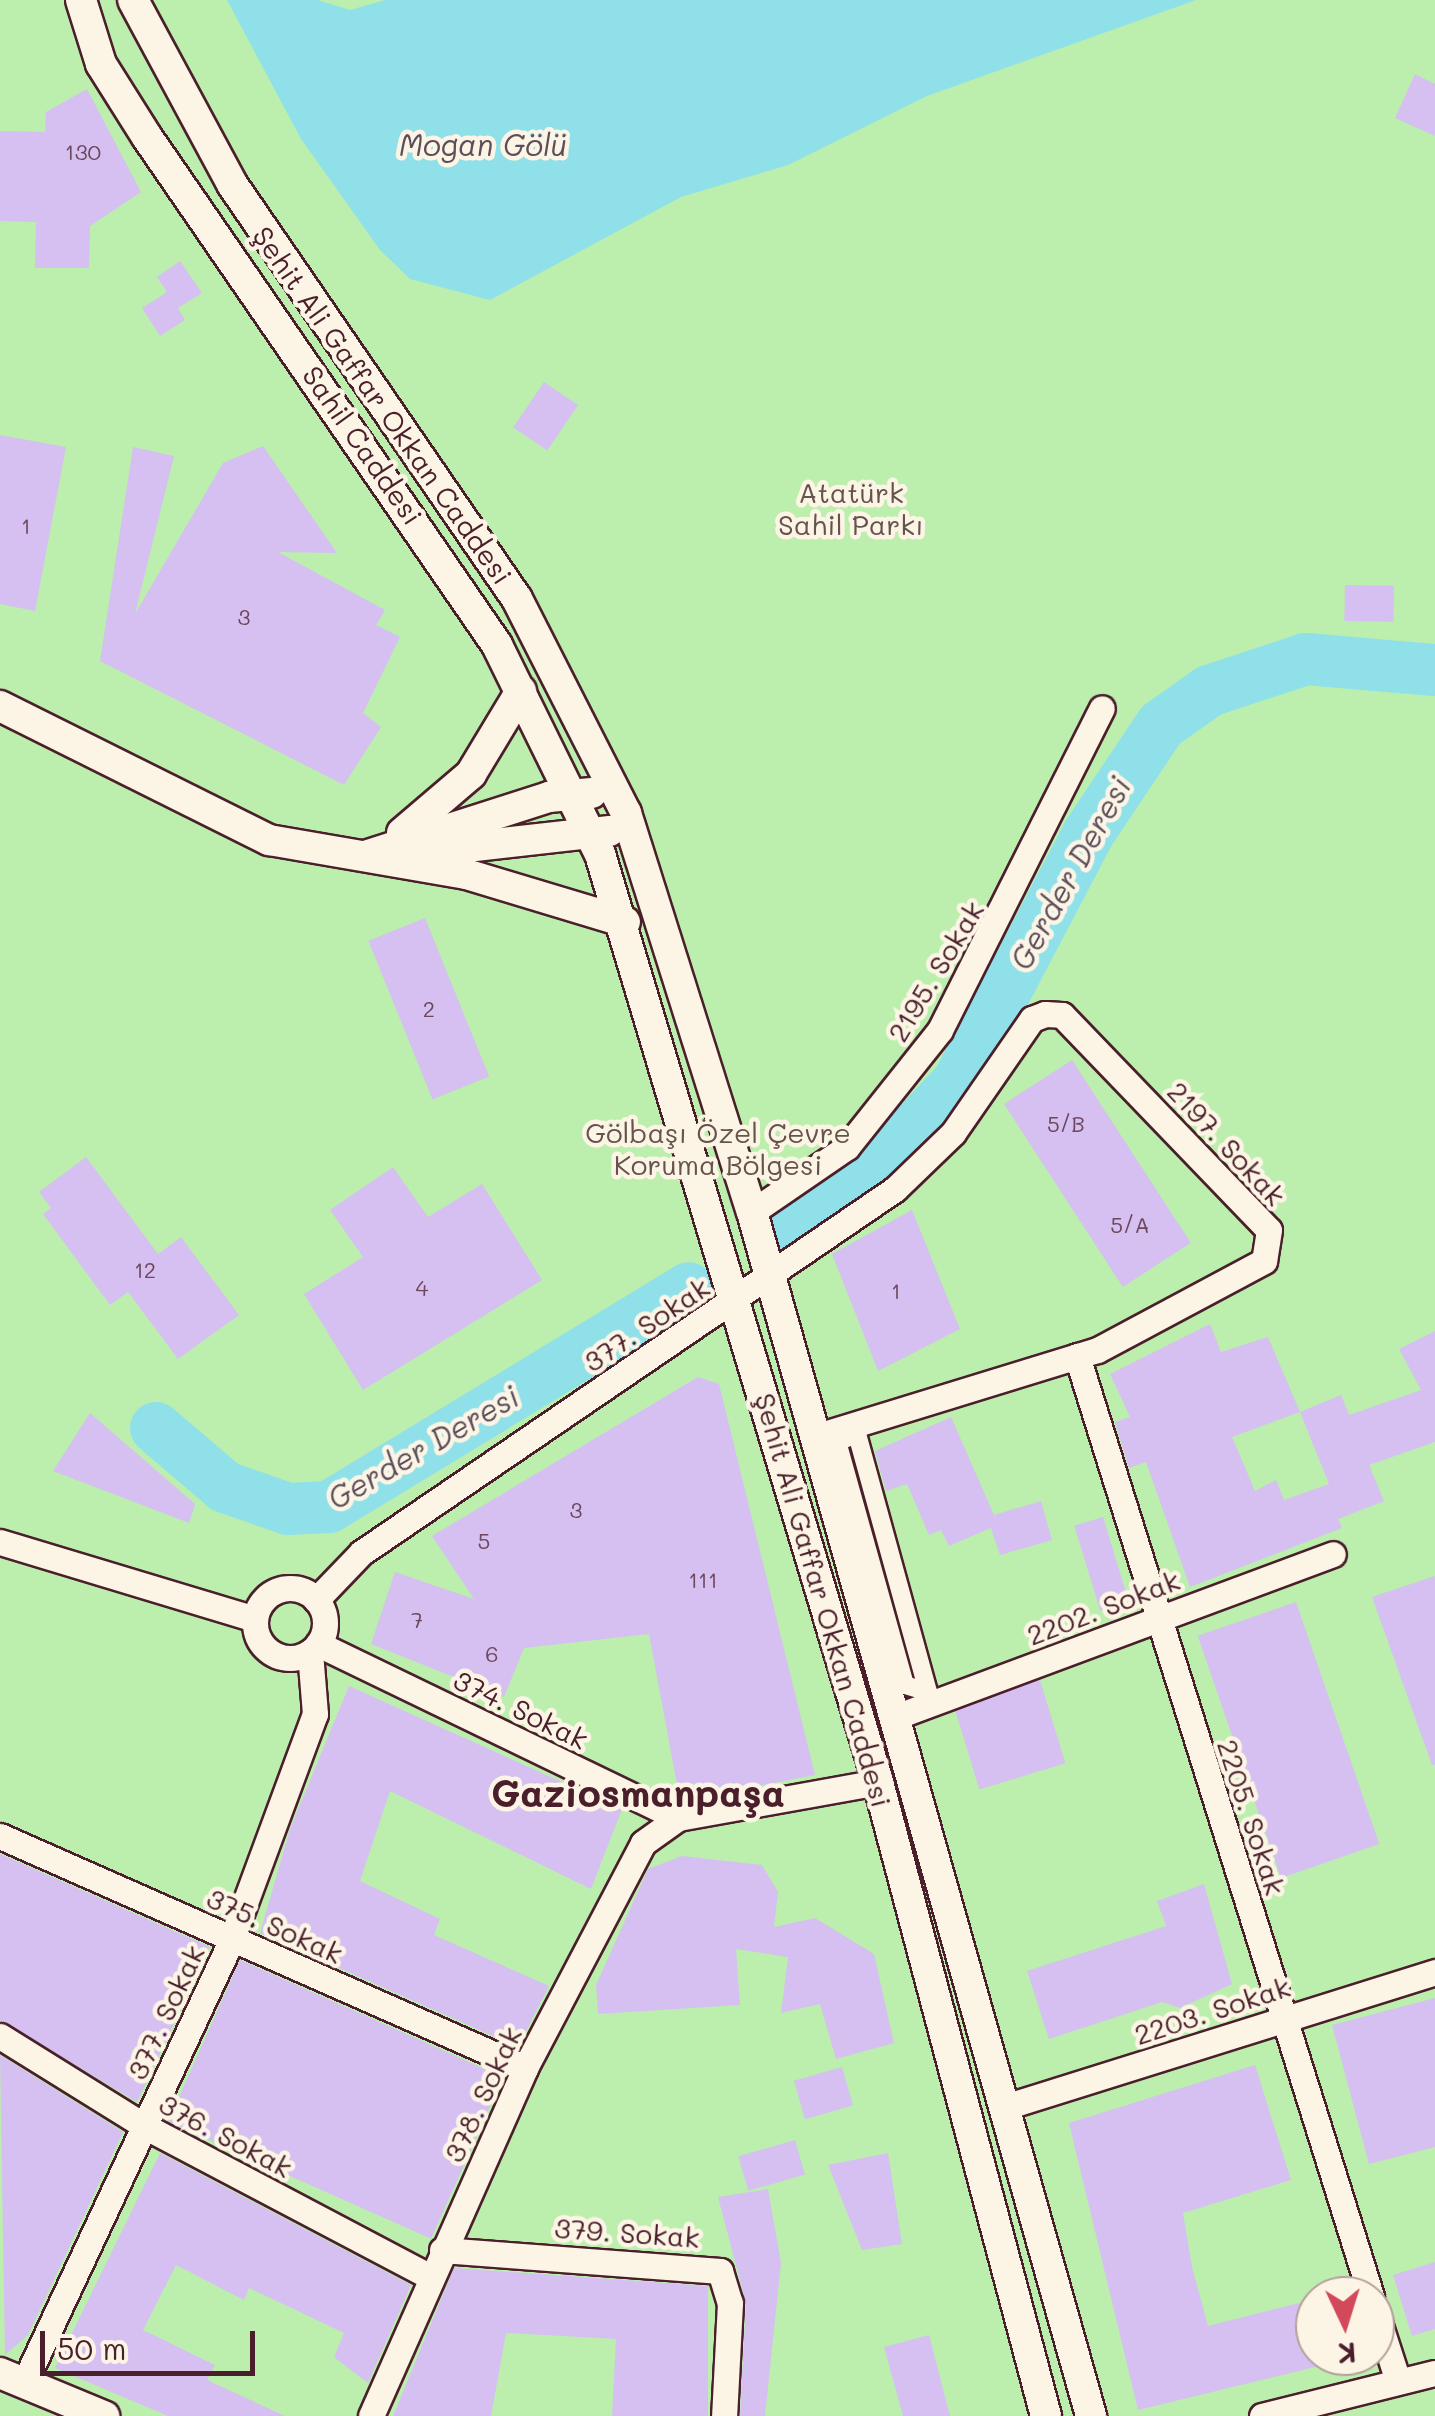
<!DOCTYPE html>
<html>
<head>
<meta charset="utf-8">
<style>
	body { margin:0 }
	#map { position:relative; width:1435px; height:2416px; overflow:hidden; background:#f4eae7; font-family:Mali,sans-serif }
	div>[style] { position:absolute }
	.green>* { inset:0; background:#bceeae }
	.water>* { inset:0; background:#90e0ea }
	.river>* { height:52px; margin:-26px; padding:0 26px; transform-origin:26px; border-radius:26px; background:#90e0ea }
	.building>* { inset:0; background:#d5c0f1; transform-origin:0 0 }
	.roads { filter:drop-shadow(2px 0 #4a1f2b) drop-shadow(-2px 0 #4a1f2b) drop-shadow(0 2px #4a1f2b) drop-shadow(0 -2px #4a1f2b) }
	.pedestrian>* { height:18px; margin:-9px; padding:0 9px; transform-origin:9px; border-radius:9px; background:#fcf5e5 }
	.minor>* { height:25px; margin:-12.5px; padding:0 12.5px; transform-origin:12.5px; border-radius:12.5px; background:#fcf5e5 }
	.minor>.ring { margin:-12.5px; padding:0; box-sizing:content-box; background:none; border:25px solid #fcf5e5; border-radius:50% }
	.tertiary>* { height:30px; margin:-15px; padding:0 15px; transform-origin:15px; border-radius:15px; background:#fcf5e5 }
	span { translate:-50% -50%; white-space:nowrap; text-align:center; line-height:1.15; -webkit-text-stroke:9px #fcf5e5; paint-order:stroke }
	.number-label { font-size:22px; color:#6d475c }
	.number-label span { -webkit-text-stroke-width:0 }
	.street-label { font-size:28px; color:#4a1f2b }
	.park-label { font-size:28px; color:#66534c }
	.water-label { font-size:30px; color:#5c4f5b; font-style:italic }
	.district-label { font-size:38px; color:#4a1f2b; font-weight:700 }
	.north { position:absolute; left:1295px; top:2276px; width:100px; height:100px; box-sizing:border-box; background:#fcf5e5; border:2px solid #b59f9b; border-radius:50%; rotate:176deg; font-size:28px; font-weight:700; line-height:40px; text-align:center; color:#4a1f2b }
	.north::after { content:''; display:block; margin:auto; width:35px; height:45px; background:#d1495b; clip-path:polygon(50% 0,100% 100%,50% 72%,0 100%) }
	.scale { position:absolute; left:40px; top:2331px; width:215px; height:45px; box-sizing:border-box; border:5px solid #4a1f2b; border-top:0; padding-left:12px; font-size:30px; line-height:35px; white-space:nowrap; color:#4a1f2b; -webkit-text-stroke:8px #fcf5e5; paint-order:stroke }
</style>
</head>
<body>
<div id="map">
	<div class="green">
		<div style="clip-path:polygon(evenodd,0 0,1435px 0,1435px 2416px,0 2416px,0 0,1315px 2296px,1375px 2296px,1375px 2356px,1315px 2356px,1315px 2296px)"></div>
	</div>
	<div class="water">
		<div style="clip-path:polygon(227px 0,318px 0,350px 10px,385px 0,1196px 0,927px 96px,788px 165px,681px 197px,490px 300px,410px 279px,380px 250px,301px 139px)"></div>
	</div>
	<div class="river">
		<div style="left:788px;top:1230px;width:94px;rotate:-32.8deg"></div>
		<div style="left:867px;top:1179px;width:133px;rotate:-46.8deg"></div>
		<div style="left:958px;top:1082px;width:280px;rotate:-62.3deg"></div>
		<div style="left:1088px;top:834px;width:131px;rotate:-56.2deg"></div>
		<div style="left:1161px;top:725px;width:59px;rotate:-35.3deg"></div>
		<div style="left:1209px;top:691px;width:102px;rotate:-18.3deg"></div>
		<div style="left:1306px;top:659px;width:129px;rotate:4.9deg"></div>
		<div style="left:156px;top:1428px;width:91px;rotate:40.5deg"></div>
		<div style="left:225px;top:1487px;width:67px;rotate:19.2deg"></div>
		<div style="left:288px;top:1509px;width:41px;rotate:-2.8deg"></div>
		<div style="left:329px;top:1507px;width:421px;rotate:-31.3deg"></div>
	</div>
	<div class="building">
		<div style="clip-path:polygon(1415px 74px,1435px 84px,1435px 136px,1395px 118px)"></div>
		<div style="clip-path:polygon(87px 89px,141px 192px,90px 226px,89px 268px,35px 268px,36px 222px,0 221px,0 131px,45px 132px,46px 112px)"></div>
		<div style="clip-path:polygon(180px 261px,202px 293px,178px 308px,185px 320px,160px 336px,142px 308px,167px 292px,157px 277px)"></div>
		<div style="left:544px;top:382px;width:41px;height:55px;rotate:34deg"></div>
		<div style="clip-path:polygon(0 435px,66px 447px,35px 611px,0 604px)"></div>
		<div style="clip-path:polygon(263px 446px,337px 553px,278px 552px,385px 610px,376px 625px,400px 637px,363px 713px,381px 727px,344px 785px,100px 661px,133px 447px,174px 456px,135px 614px,223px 463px)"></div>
		<div style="left:1345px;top:585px;width:49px;height:36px;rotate:1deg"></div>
		<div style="left:425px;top:918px;width:171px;height:61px;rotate:68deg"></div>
		<div style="left:1072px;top:1060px;width:218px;height:81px;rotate:57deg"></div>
		<div style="clip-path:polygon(86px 1157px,158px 1254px,181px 1237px,239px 1315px,178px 1359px,128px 1292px,110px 1305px,43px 1214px,51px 1208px,39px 1192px)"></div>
		<div style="clip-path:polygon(393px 1167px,428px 1217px,482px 1184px,542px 1280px,363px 1390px,304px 1294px,363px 1257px,330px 1210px)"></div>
		<div style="clip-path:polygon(912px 1210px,960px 1329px,878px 1371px,832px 1254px)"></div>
		<div style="clip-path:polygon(evenodd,1210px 1324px,1221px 1352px,1268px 1337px,1300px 1412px,1341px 1395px,1349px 1415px,1421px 1390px,1399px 1349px,1435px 1331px,1435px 1442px,1369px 1465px,1384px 1501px,1338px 1519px,1342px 1528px,1190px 1587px,1146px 1462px,1129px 1468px,1115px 1422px,1130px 1417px,1110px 1374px,1210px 1324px,1300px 1412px,1329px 1484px,1284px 1500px,1276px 1480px,1255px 1491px,1232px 1437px,1300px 1412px)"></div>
		<div style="clip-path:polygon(698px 1377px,719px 1384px,815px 1775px,680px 1801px,649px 1634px,524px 1648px,504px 1697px,371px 1644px,395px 1572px,474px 1599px,432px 1536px)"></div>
		<div style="clip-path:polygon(90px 1413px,195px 1504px,189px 1523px,53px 1471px)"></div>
		<div style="clip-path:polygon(951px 1417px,994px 1515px,1041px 1501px,1052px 1540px,1000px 1555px,991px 1528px,949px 1546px,941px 1530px,929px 1535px,907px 1484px,886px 1491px,875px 1451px)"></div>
		<div style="left:1103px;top:1517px;width:89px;height:30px;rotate:73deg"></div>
		<div style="clip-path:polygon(1435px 1576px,1435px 1765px,1432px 1765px,1372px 1597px)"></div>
		<div style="left:1296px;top:1602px;width:256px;height:104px;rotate:71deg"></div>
		<div style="left:1040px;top:1680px;width:87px;height:90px;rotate:73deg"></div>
		<div style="clip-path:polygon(349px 1686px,622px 1809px,591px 1889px,390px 1791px,360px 1881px,440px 1919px,434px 1935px,549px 1986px,518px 2047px,260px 1933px,290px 1829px)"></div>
		<div style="clip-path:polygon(0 1854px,210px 1947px,137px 2102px,0 2020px)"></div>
		<div style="clip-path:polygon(682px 1856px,762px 1865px,778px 1892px,774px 1927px,815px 1918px,874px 1954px,894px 2043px,836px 2059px,820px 2004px,781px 2013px,788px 1957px,736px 1949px,740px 2005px,598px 2014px,596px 1985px,648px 1869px)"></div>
		<div style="clip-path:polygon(1204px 1884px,1232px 1984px,1180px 2008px,1162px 2002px,1049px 2039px,1027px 1971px,1166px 1926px,1157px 1901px)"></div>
		<div style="left:240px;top:1960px;width:288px;height:177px;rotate:24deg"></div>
		<div style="clip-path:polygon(1435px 1998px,1435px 2147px,1369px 2164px,1332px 2025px)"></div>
		<div style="clip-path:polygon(0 2055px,123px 2132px,28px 2335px,5px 2355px)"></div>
		<div style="clip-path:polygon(1255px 2065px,1291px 2180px,1183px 2213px,1192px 2267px,1208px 2326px,1315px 2299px,1315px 2367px,1138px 2410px,1069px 2123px)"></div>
		<div style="left:842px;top:2067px;width:40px;height:50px;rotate:74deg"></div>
		<div style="left:795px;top:2140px;width:36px;height:59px;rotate:74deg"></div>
		<div style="clip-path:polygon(160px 2153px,411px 2285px,368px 2383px,334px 2357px,344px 2333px,249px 2288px,244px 2300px,176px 2265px,143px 2330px,215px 2365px,207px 2380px,285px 2416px,168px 2416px,55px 2368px)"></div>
		<div style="clip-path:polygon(888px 2153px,902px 2244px,862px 2250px,828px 2165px)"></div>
		<div style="clip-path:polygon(768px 2189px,781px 2263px,765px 2416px,740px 2416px,746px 2303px,718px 2197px)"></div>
		<div style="clip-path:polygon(1435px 2262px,1435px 2329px,1412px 2336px,1393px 2275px)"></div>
		<div style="clip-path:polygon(454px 2268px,708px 2286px,708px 2416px,612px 2416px,616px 2339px,506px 2333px,491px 2416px,393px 2416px)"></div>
		<div style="clip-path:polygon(929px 2335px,950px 2416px,903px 2416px,884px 2347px)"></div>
	</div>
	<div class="roads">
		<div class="pedestrian">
			<div style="left:857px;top:1434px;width:268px;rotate:74.6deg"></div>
			<div style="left:928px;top:1692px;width:24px;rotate:-163deg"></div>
			<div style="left:905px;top:1685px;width:252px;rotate:-105.6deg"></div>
			<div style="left:837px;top:1442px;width:22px;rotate:-22deg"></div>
		</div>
		<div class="minor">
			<div style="left:752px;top:1212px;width:115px;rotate:-34.4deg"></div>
			<div style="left:847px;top:1147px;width:149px;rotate:-51.5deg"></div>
			<div style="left:940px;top:1030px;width:360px;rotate:-63.3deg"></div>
			<div style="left:1077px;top:1356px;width:985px;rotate:72.63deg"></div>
			<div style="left:0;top:1542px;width:266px;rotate:16.8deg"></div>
			<div class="ring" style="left:255px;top:1588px;width:45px;height:45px"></div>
			<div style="left:316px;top:1600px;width:65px;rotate:-46.2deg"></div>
			<div style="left:361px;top:1553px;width:646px;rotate:-34.28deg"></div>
			<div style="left:895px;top:1189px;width:81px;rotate:-44deg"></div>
			<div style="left:953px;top:1133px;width:139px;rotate:-55.3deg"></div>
			<div style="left:1032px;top:1019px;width:14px;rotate:-21deg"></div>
			<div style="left:1045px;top:1014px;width:17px;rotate:3deg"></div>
			<div style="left:1062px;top:1015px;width:298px;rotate:46.1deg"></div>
			<div style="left:1269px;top:1230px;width:31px;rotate:99deg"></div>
			<div style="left:1264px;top:1261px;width:189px;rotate:151.9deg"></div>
			<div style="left:1097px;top:1350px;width:296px;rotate:162.9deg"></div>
			<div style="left:318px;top:1644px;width:400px;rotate:25.8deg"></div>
			<div style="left:678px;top:1818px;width:203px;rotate:-10.2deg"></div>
			<div style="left:895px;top:1717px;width:467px;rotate:-20.4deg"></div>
			<div style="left:0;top:1836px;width:574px;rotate:23.84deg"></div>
			<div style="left:0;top:2036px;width:172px;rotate:31.9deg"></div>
			<div style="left:146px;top:2127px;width:321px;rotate:27.8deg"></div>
			<div style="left:1008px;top:2106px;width:448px;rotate:-17.4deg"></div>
			<div style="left:442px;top:2250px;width:279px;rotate:4.3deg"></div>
			<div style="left:720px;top:2271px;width:34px;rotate:73deg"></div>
			<div style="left:730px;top:2303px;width:113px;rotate:93deg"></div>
			<div style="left:1375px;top:2310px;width:75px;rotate:72.1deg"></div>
			<div style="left:24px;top:2383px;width:491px;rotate:-64.9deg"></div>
			<div style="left:232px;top:1938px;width:239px;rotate:-69.7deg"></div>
			<div style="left:315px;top:1714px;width:62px;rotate:-94.6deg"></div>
			<div style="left:371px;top:2416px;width:381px;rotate:-66.1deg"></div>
			<div style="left:525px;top:2068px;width:254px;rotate:-62.3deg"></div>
			<div style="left:643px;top:1843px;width:43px;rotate:-35.5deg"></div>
			<div style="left:1262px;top:2416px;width:178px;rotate:-14deg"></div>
		</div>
		<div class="tertiary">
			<div style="left:81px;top:0;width:67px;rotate:72.6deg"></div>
			<div style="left:101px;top:64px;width:86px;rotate:57.8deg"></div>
			<div style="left:147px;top:137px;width:617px;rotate:55.43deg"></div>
			<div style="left:497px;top:645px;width:233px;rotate:63.8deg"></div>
			<div style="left:600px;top:854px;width:969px;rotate:73.32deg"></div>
			<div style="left:878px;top:1782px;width:656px;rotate:75.16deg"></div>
			<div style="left:133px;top:0;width:209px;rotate:61.7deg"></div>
			<div style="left:232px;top:184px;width:503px;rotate:55.52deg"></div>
			<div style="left:517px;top:599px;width:240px;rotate:63deg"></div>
			<div style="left:626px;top:813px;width:418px;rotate:72.5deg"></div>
			<div style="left:752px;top:1212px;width:1251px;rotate:74.27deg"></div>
			<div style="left:0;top:706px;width:301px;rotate:26.5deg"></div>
			<div style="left:269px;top:840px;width:200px;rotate:9.8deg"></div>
			<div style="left:466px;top:874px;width:166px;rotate:16.8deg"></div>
			<div style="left:402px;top:833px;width:91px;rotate:-40.5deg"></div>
			<div style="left:471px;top:774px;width:97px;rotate:-58.9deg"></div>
			<div style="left:413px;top:853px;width:198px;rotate:-6.4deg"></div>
			<div style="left:368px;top:855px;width:190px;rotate:-17.8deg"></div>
			<div style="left:549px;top:797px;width:43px;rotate:-5.3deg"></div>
			<div style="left:0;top:2373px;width:113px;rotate:22.5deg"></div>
		</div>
	</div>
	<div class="number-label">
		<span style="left:83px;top:152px">130</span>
		<span style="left:26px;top:526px">1</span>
		<span style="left:244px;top:617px">3</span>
		<span style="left:429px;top:1009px">2</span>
		<span style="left:1066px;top:1124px">5/B</span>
		<span style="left:1130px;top:1225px">5/A</span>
		<span style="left:145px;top:1270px">12</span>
		<span style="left:422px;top:1288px">4</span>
		<span style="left:896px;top:1291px">1</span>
		<span style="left:576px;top:1510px">3</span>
		<span style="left:484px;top:1541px">5</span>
		<span style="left:703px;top:1580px">111</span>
		<span style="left:417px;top:1620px">7</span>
		<span style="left:492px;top:1654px">6</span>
	</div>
	<div class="street-label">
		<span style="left:383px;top:405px;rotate:55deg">Şehit Ali Gaffar Okkan Caddesi</span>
		<span style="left:363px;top:445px;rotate:55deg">Sahil Caddesi</span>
		<span style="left:935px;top:971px;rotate:-59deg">2195. Sokak</span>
		<span style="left:1227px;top:1143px;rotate:47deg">2197. Sokak</span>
		<span style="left:646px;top:1324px;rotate:-34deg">377. Sokak</span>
		<span style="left:824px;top:1600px;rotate:74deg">Şehit Ali Gaffar Okkan Caddesi</span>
		<span style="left:1103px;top:1607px;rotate:-21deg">2202. Sokak</span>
		<span style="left:521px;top:1709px;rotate:26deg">374. Sokak</span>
		<span style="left:1252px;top:1817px;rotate:72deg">2205. Sokak</span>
		<span style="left:275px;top:1925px;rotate:24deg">375. Sokak</span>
		<span style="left:1212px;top:2010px;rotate:-18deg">2203. Sokak</span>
		<span style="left:165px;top:2012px;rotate:-65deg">377. Sokak</span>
		<span style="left:482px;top:2094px;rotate:-65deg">378. Sokak</span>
		<span style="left:226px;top:2135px;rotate:28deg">376. Sokak</span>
		<span style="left:627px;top:2232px;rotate:4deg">379. Sokak</span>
	</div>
	<div class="park-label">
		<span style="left:851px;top:508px">Atatürk<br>Sahil Parkı</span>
		<span style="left:718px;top:1148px">Gölbaşı Özel Çevre<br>Koruma Bölgesi</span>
	</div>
	<div class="water-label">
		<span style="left:483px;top:144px">Mogan Gölü</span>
		<span style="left:1070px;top:873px;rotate:-61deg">Gerder Deresi</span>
		<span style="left:423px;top:1447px;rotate:-30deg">Gerder Deresi</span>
	</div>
	<div class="district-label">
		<span style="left:638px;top:1793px">Gaziosmanpaşa</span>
	</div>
	<div class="north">K</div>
	<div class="scale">50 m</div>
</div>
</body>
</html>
